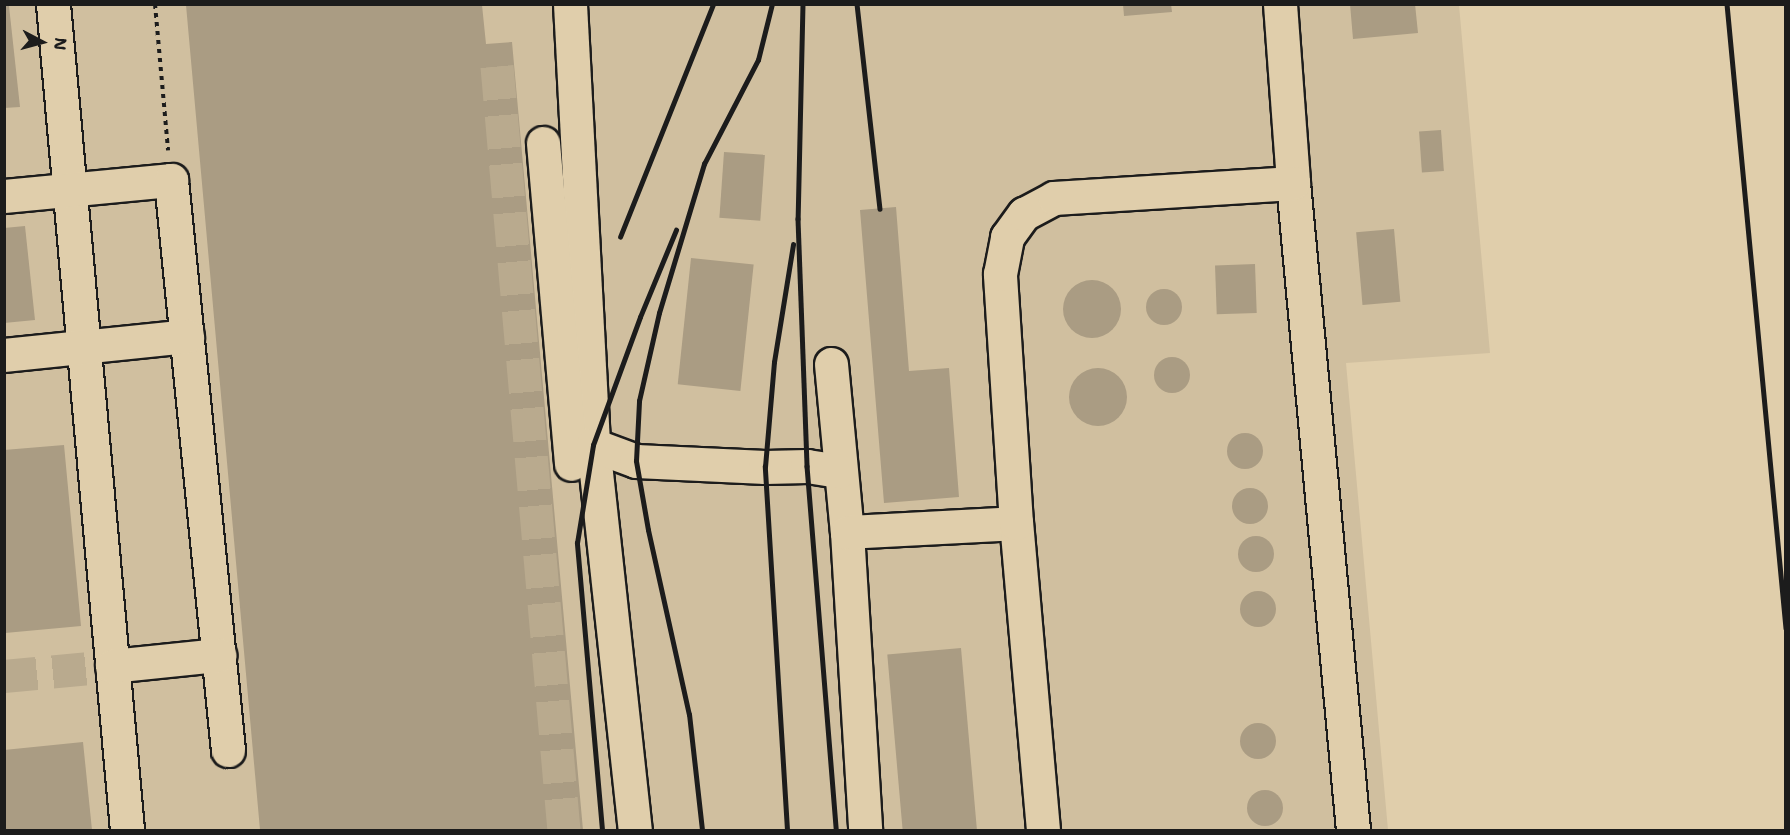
<!DOCTYPE html>
<html>
<head>
<meta charset="utf-8">
<style>
	body { margin:0 }
	#map { position:relative; width:1790px; height:835px; overflow:hidden; background:#e0ceab; font-family:"Shantell Sans",sans-serif }
	div>[style] { position:absolute }
	.built>* { inset:0; background:#d0bf9f }
	.building>* { inset:0; background:#aa9c83; transform-origin:0 0 }
	.round { border-radius:50% }
	.minor-tunnel>* { height:33px; margin-top:-16.5px; transform-origin:0; background:repeating-linear-gradient(90deg,#b9aa8e 0 33px,transparent 0 49px) }
	.path>* { height:4px; margin-top:-2px; transform-origin:0; background:repeating-linear-gradient(90deg,#1c1c1c 0 4.5px,transparent 0 9px) }
	.roads { filter:drop-shadow(2px 0 #1c1c1c) drop-shadow(-2px 0 #1c1c1c) drop-shadow(0 2px #1c1c1c) drop-shadow(0 -2px #1c1c1c) }
	.minor>* { height:33px; margin:-16.5px; padding:0 16.5px; transform-origin:16.5px; border-radius:16.5px; background:#e0ceab }
	.rail>* { height:4.5px; margin:-2.25px; padding:0 2.25px; transform-origin:2.25px; border-radius:2.25px; background:#1c1c1c }
	span { translate:-50% -50%; white-space:nowrap; text-align:center; line-height:1.15; -webkit-text-stroke:4.5px #e0ceab; paint-order:stroke }
	.frame { position:absolute; inset:0; border:6px solid #1c1c1c; pointer-events:none }
	.north { position:absolute; left:12px; top:12px; width:60px; height:60px; -webkit-text-stroke:4px #e0ceab; paint-order:stroke; rotate:96deg; font-size:16px; font-weight:700; line-height:24px; text-align:center; color:#1c1c1c }
	.north::after { content:''; display:block; margin:auto; width:21px; height:27px; background:#1c1c1c; clip-path:polygon(50% 0,100% 100%,50% 72%,0 100%) }
</style>
</head>
<body>
<div id="map">
	<div class="built">
		<div style="clip-path:polygon(5px 5px,1459px 5px,1490px 353px,1346px 363px,1388px 830px,5px 830px)"></div>
	</div>
	<div class="building">
		<div style="clip-path:polygon(1123px 4px,1171px 4px,1172px 12px,1124px 16px)"></div>
		<div style="clip-path:polygon(1350px 4px,1415px 4px,1418px 33px,1353px 39px)"></div>
		<div style="clip-path:polygon(186px 5px,482px 5px,486px 44px,512px 42px,583px 830px,260px 830px)"></div>
		<div style="clip-path:polygon(4px 6px,9px 6px,20px 107px,4px 108px)"></div>
		<div style="left:1441px;top:130px;width:41px;height:22px;rotate:86deg"></div>
		<div style="left:724px;top:152px;width:41px;height:66px;rotate:4deg"></div>
		<div style="clip-path:polygon(896px 207px,909px 371px,949px 368px,959px 497px,884px 503px,860px 210px)"></div>
		<div style="clip-path:polygon(25px 226px,35px 320px,4px 323px,4px 228px)"></div>
		<div style="left:1394px;top:229px;width:73px;height:38px;rotate:85deg"></div>
		<div style="left:691px;top:258px;width:63px;height:127px;rotate:6deg"></div>
		<div style="left:1255px;top:264px;width:49px;height:40px;rotate:88deg"></div>
		<div class="round" style="left:1063px;top:280px;width:58px;height:58px"></div>
		<div class="round" style="left:1146px;top:289px;width:36px;height:36px"></div>
		<div class="round" style="left:1154px;top:357px;width:36px;height:36px"></div>
		<div class="round" style="left:1069px;top:368px;width:58px;height:58px"></div>
		<div class="round" style="left:1227px;top:433px;width:36px;height:36px"></div>
		<div style="clip-path:polygon(64px 445px,81px 626px,5px 633px,4px 450px)"></div>
		<div class="round" style="left:1232px;top:488px;width:36px;height:36px"></div>
		<div class="round" style="left:1238px;top:536px;width:36px;height:36px"></div>
		<div class="round" style="left:1240px;top:591px;width:36px;height:36px"></div>
		<div style="left:961px;top:648px;width:183px;height:74px;rotate:85deg"></div>
		<div class="round" style="left:1240px;top:723px;width:36px;height:36px"></div>
		<div style="clip-path:polygon(83px 742px,92px 830px,4px 830px,4px 750px)"></div>
		<div class="round" style="left:1247px;top:790px;width:36px;height:36px"></div>
	</div>
	<div class="minor-tunnel">
		<div style="left:497px;top:66px;width:767px;rotate:84.99deg"></div>
		<div style="left:4px;top:676px;width:108px;rotate:-5.3deg"></div>
	</div>
	<div class="path">
		<div style="left:155px;top:4px;width:147px;rotate:84.9deg"></div>
	</div>
	<div class="roads">
		<div class="minor">
			<div style="left:53px;top:4px;width:829px;rotate:84.88deg"></div>
			<div style="left:570px;top:4px;width:442px;rotate:87deg"></div>
			<div style="left:593px;top:445px;width:387px;rotate:83.8deg"></div>
			<div style="left:1280px;top:4px;width:179px;rotate:85.8deg"></div>
			<div style="left:1293px;top:183px;width:650px;rotate:84.7deg"></div>
			<div style="left:543px;top:143px;width:322px;rotate:85deg"></div>
			<div style="left:4px;top:196px;width:168px;rotate:-5.5deg"></div>
			<div style="left:171px;top:180px;width:573px;rotate:84.29deg"></div>
			<div style="left:4px;top:355px;width:184px;rotate:-5.9deg"></div>
			<div style="left:831px;top:364px;width:169px;rotate:84.6deg"></div>
			<div style="left:847px;top:532px;width:299px;rotate:86.5deg"></div>
			<div style="left:593px;top:445px;width:46px;rotate:20.4deg"></div>
			<div style="left:636px;top:461px;width:129px;rotate:2.7deg"></div>
			<div style="left:765px;top:467px;width:42px;rotate:-1.4deg"></div>
			<div style="left:807px;top:466px;width:33px;rotate:9deg"></div>
			<div style="left:847px;top:532px;width:169px;rotate:-3deg"></div>
			<div style="left:112px;top:666px;width:108px;rotate:-5.9deg"></div>
			<div style="left:1043px;top:830px;width:308px;rotate:-95deg"></div>
			<div style="left:1016px;top:523px;width:250px;rotate:-93.7deg"></div>
			<div style="left:1000px;top:274px;width:38px;rotate:-79deg"></div>
			<div style="left:1007px;top:237px;width:29px;rotate:-54deg"></div>
			<div style="left:1024px;top:214px;width:34px;rotate:-28deg"></div>
			<div style="left:1054px;top:198px;width:239px;rotate:-3.6deg"></div>
		</div>
	</div>
	<div class="rail">
		<div style="left:803px;top:4px;width:215px;rotate:91.3deg"></div>
		<div style="left:798px;top:219px;width:247px;rotate:87.9deg"></div>
		<div style="left:807px;top:466px;width:365px;rotate:85.4deg"></div>
		<div style="left:857px;top:4px;width:206px;rotate:83.6deg"></div>
		<div style="left:1727px;top:4px;width:627px;rotate:84.6deg"></div>
		<div style="left:620px;top:237px;width:251px;rotate:-68.2deg"></div>
		<div style="left:602px;top:830px;width:288px;rotate:-95deg"></div>
		<div style="left:577px;top:543px;width:99px;rotate:-80.7deg"></div>
		<div style="left:593px;top:445px;width:136px;rotate:-69.8deg"></div>
		<div style="left:640px;top:317px;width:94px;rotate:-67.5deg"></div>
		<div style="left:702px;top:830px;width:116px;rotate:-96.4deg"></div>
		<div style="left:689px;top:715px;width:189px;rotate:-102.5deg"></div>
		<div style="left:648px;top:530px;width:70px;rotate:-99.9deg"></div>
		<div style="left:636px;top:461px;width:60px;rotate:-87.1deg"></div>
		<div style="left:639px;top:401px;width:90px;rotate:-77.2deg"></div>
		<div style="left:659px;top:313px;width:156px;rotate:-73.2deg"></div>
		<div style="left:704px;top:164px;width:117px;rotate:-62.6deg"></div>
		<div style="left:758px;top:60px;width:58px;rotate:-76deg"></div>
		<div style="left:787px;top:830px;width:364px;rotate:-93.5deg"></div>
		<div style="left:765px;top:467px;width:105px;rotate:-85.1deg"></div>
		<div style="left:774px;top:362px;width:119px;rotate:-80.8deg"></div>
	</div>
	<div class="frame"></div>
	<div class="north">N</div>
</div>
</body>
</html>
